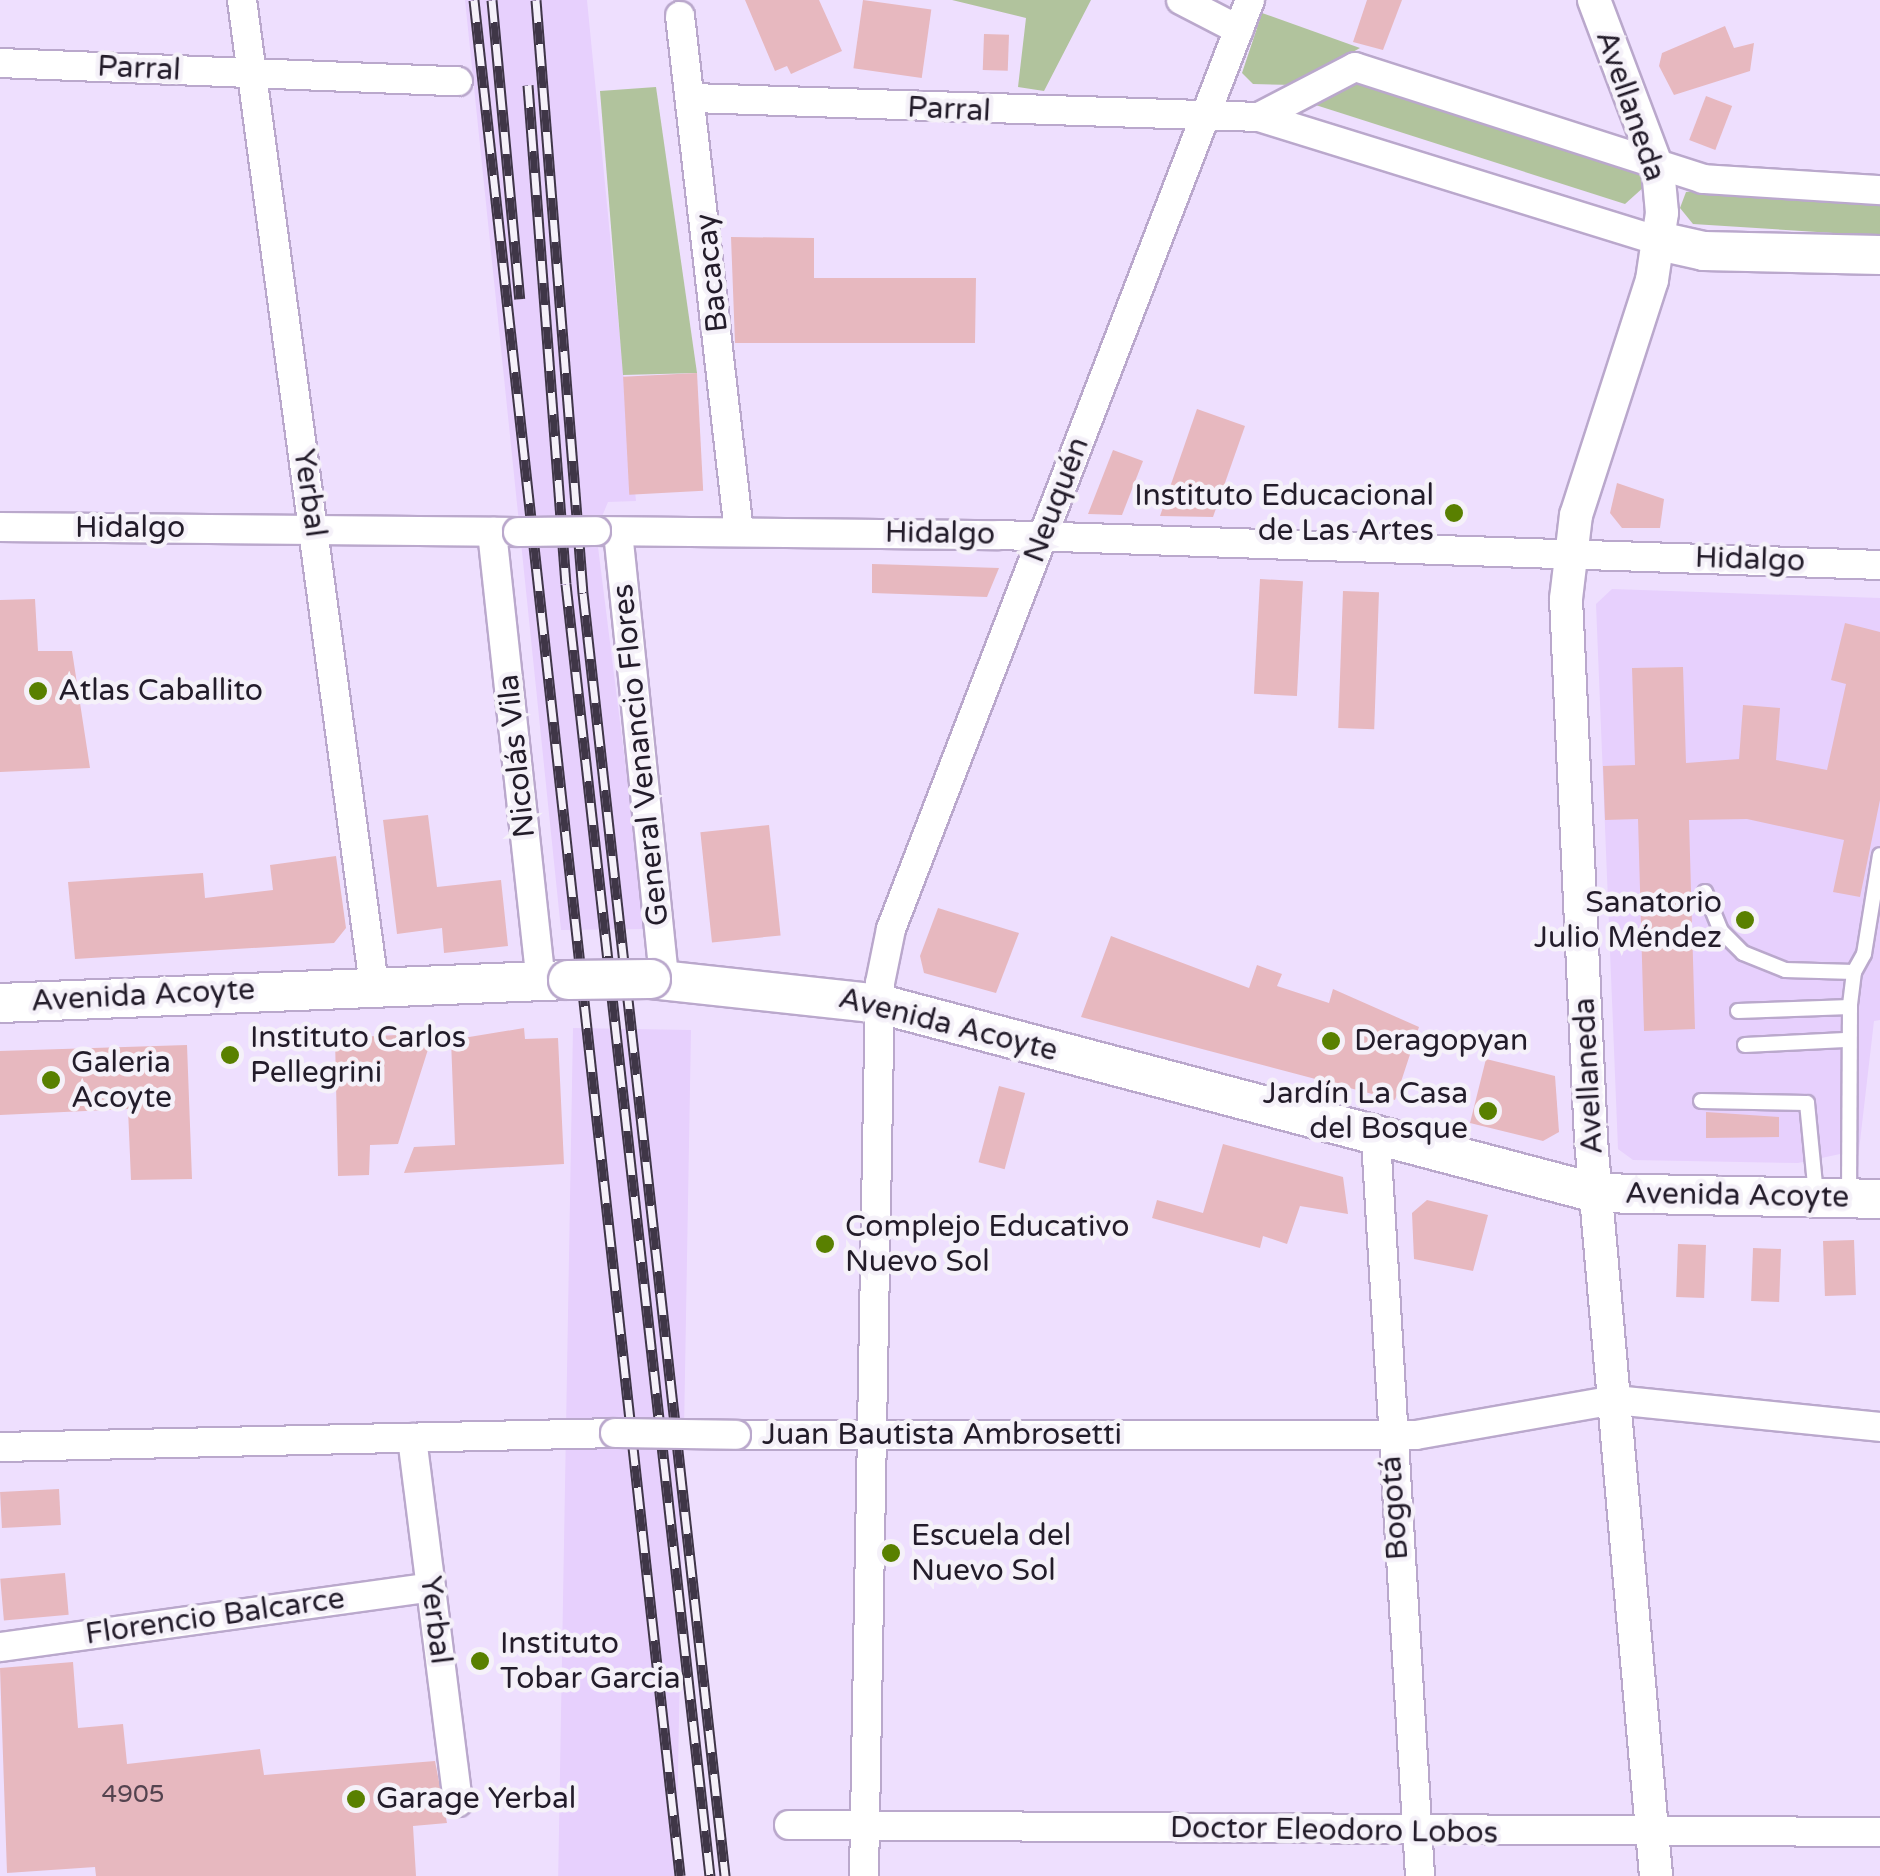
<!DOCTYPE html>
<html>
<head>
<meta charset="utf-8">
<style>
	body { margin:0 }
	#map { position:relative; width:1880px; height:1876px; overflow:hidden; background:#eedffe; font-family:"Varela Round",sans-serif }
	div>[style] { position:absolute }
	.built>* { inset:0; background:#e7d0fd; transform-origin:0 0 }
	.green>* { inset:0; background:#b1c39d }
	.building>* { inset:0; background:#e7b8bf; transform-origin:0 0 }
	.roads { filter:drop-shadow(2px 0 #baa8cc) drop-shadow(-2px 0 #baa8cc) drop-shadow(0 2px #baa8cc) drop-shadow(0 -2px #baa8cc) }
	.service>* { height:14px; margin:-7px; padding:0 7px; transform-origin:7px; border-radius:7px; background:#fff }
	.minor>* { height:28px; margin:-14px; padding:0 14px; transform-origin:14px; border-radius:14px; background:#fff }
	.tertiary>* { height:32px; margin:-16px; padding:0 16px; transform-origin:16px; border-radius:16px; background:#fff }
	.secondary>* { height:38px; margin:-19px; padding:0 19px; transform-origin:19px; border-radius:19px; background:#fff }
	.rail>* { height:11px; margin-top:-5.5px; transform-origin:0; background:repeating-linear-gradient(90deg,#f5f1f9 0 22px,#3f3647 0 44px); box-sizing:border-box; border-block:2px solid #3f3647 }
	.bridges { filter:drop-shadow(2px 0 #baa8cc) drop-shadow(-2px 0 #baa8cc) drop-shadow(0 2px #baa8cc) drop-shadow(0 -2px #baa8cc) }
	.minor-bridge>* { height:28px; margin:-14px; padding:0 14px; transform-origin:14px; border-radius:14px; background:#fff }
	.secondary-bridge>* { height:38px; margin:-19px; padding:0 19px; transform-origin:19px; border-radius:19px; background:#fff }
	.dots>* { width:28px; height:28px; translate:-50% -50%; box-sizing:border-box; border:5px solid #f5f1f9; border-radius:50% }
	span { translate:-50% -50%; white-space:nowrap; text-align:center; line-height:1.15; -webkit-text-stroke:9px #f5f1f9; paint-order:stroke }
	.number-label { font-size:25px; color:#54434f }
	.number-label span { -webkit-text-stroke-width:0 }
	.street-label { font-size:30px; color:#231c2a }
	.poi-label { font-size:30px; color:#231c2a }
	.right { translate:-100% -50%; text-align:right }
	.left { translate:0 -50%; text-align:left }
</style>
</head>
<body>
<div id="map">
	<div class="built">
		<div style="clip-path:polygon(465px 0,587px 0,636px 501px,608px 502px,596px 531px,646px 929px,561px 930px)"></div>
		<div style="clip-path:polygon(1612px 589px,1880px 598px,1880px 1020px,1874px 1021px,1859px 1150px,1798px 1163px,1633px 1160px,1618px 1149px,1596px 604px)"></div>
		<div style="left:573px;top:1028px;width:118px;height:853px;rotate:1deg"></div>
	</div>
	<div class="green">
		<div style="clip-path:polygon(952px 0,1091px 0,1044px 91px,1018px 87px,1026px 18px)"></div>
		<div style="clip-path:polygon(1262px 13px,1360px 48px,1294px 85px,1253px 84px,1242px 73px)"></div>
		<div style="clip-path:polygon(1357px 79px,1637px 168px,1645px 186px,1625px 204px,1300px 100px)"></div>
		<div style="clip-path:polygon(656px 87px,697px 373px,623px 375px,600px 91px)"></div>
		<div style="clip-path:polygon(1696px 191px,1880px 197px,1880px 236px,1693px 224px,1680px 208px,1686px 192px)"></div>
	</div>
	<div class="building">
		<div style="clip-path:polygon(745px 0,819px 0,842px 51px,791px 74px,787px 66px,775px 71px)"></div>
		<div style="left:863px;top:0;width:69px;height:69px;rotate:8deg"></div>
		<div style="clip-path:polygon(1367px 0,1402px 0,1383px 50px,1353px 42px)"></div>
		<div style="clip-path:polygon(1725px 26px,1734px 48px,1754px 43px,1750px 71px,1674px 95px,1659px 66px,1662px 53px)"></div>
		<div style="left:984px;top:34px;width:25px;height:36px;rotate:2deg"></div>
		<div style="left:1706px;top:96px;width:28px;height:47px;rotate:21deg"></div>
		<div style="clip-path:polygon(731px 237px,814px 238px,814px 278px,976px 278px,975px 343px,735px 343px)"></div>
		<div style="left:697px;top:373px;width:118px;height:74px;rotate:87deg"></div>
		<div style="clip-path:polygon(1197px 409px,1245px 426px,1213px 517px,1160px 516px)"></div>
		<div style="clip-path:polygon(1113px 450px,1143px 461px,1122px 515px,1088px 514px)"></div>
		<div style="clip-path:polygon(1617px 483px,1664px 499px,1660px 528px,1622px 528px,1610px 513px)"></div>
		<div style="clip-path:polygon(872px 564px,906px 565px,999px 568px,987px 597px,872px 593px)"></div>
		<div style="left:1260px;top:579px;width:43px;height:115px;rotate:3deg"></div>
		<div style="left:1343px;top:591px;width:36px;height:137px;rotate:2deg"></div>
		<div style="clip-path:polygon(35px 599px,38px 651px,72px 651px,90px 768px,0 772px,0 600px)"></div>
		<div style="clip-path:polygon(1845px 623px,1880px 632px,1880px 800px,1860px 897px,1833px 892px,1844px 840px,1747px 819px,1689px 820px,1695px 1029px,1644px 1031px,1638px 819px,1605px 820px,1603px 766px,1635px 765px,1632px 668px,1683px 667px,1686px 763px,1739px 759px,1743px 705px,1780px 708px,1776px 760px,1827px 770px,1846px 684px,1831px 680px)"></div>
		<div style="clip-path:polygon(428px 815px,437px 887px,501px 880px,508px 946px,444px 953px,442px 928px,397px 934px,383px 820px)"></div>
		<div style="left:769px;top:825px;width:111px;height:69px;rotate:84deg"></div>
		<div style="clip-path:polygon(336px 856px,346px 928px,334px 943px,75px 959px,68px 882px,203px 873px,205px 898px,273px 890px,270px 865px)"></div>
		<div style="clip-path:polygon(938px 908px,1019px 933px,996px 993px,924px 973px,920px 956px)"></div>
		<div style="clip-path:polygon(1111px 936px,1249px 988px,1257px 965px,1282px 974px,1277px 986px,1329px 1003px,1333px 989px,1419px 1027px,1395px 1100px,1081px 1017px)"></div>
		<div style="clip-path:polygon(524px 1028px,525px 1039px,558px 1038px,564px 1164px,404px 1173px,414px 1147px,455px 1145px,451px 1040px)"></div>
		<div style="clip-path:polygon(397px 1035px,431px 1040px,398px 1144px,370px 1145px,369px 1175px,338px 1176px,335px 1038px)"></div>
		<div style="clip-path:polygon(187px 1045px,192px 1179px,131px 1180px,128px 1109px,0 1115px,0 1051px)"></div>
		<div style="clip-path:polygon(1486px 1059px,1555px 1076px,1559px 1132px,1543px 1141px,1470px 1123px)"></div>
		<div style="left:999px;top:1086px;width:27px;height:79px;rotate:15deg"></div>
		<div style="clip-path:polygon(1706px 1112px,1779px 1117px,1779px 1137px,1706px 1138px)"></div>
		<div style="clip-path:polygon(1223px 1144px,1343px 1177px,1348px 1214px,1300px 1206px,1287px 1244px,1263px 1236px,1260px 1248px,1152px 1218px,1157px 1200px,1203px 1213px)"></div>
		<div style="clip-path:polygon(1427px 1200px,1488px 1215px,1473px 1271px,1414px 1259px,1412px 1213px)"></div>
		<div style="left:1854px;top:1240px;width:55px;height:31px;rotate:88deg"></div>
		<div style="left:1678px;top:1244px;width:28px;height:53px;rotate:2deg"></div>
		<div style="left:1753px;top:1248px;width:28px;height:53px;rotate:2deg"></div>
		<div style="left:59px;top:1489px;width:36px;height:59px;rotate:87deg"></div>
		<div style="left:65px;top:1573px;width:42px;height:65px;rotate:85deg"></div>
		<div style="clip-path:polygon(73px 1662px,78px 1728px,123px 1724px,127px 1764px,260px 1749px,264px 1775px,435px 1761px,447px 1823px,413px 1826px,416px 1876px,96px 1876px,95px 1867px,7px 1873px,0 1668px)"></div>
	</div>
	<div class="roads">
		<div class="service">
			<div style="left:1705px;top:892px;width:42px;rotate:67.7deg"></div>
			<div style="left:1721px;top:931px;width:31px;rotate:45deg"></div>
			<div style="left:1743px;top:953px;width:45px;rotate:22deg"></div>
			<div style="left:1785px;top:970px;width:69px;rotate:1.7deg"></div>
			<div style="left:1854px;top:972px;width:35px;rotate:97deg"></div>
			<div style="left:1854px;top:972px;width:21px;rotate:-61deg"></div>
			<div style="left:1864px;top:954px;width:100px;rotate:-80.8deg"></div>
			<div style="left:1738px;top:1011px;width:112px;rotate:-2deg"></div>
			<div style="left:1850px;top:1007px;width:187px;rotate:90.3deg"></div>
			<div style="left:1745px;top:1045px;width:100px;rotate:-2.9deg"></div>
			<div style="left:1701px;top:1101px;width:106px;rotate:1.1deg"></div>
			<div style="left:1807px;top:1103px;width:91px;rotate:84.4deg"></div>
		</div>
		<div class="minor">
			<div style="left:242px;top:0;width:995px;rotate:82.37deg"></div>
			<div style="left:1181px;top:0;width:65px;rotate:27.3deg"></div>
			<div style="left:680px;top:16px;width:519px;rotate:83.48deg"></div>
			<div style="left:0;top:63px;width:458px;rotate:2.3deg"></div>
			<div style="left:693px;top:98px;width:566px;rotate:1.92deg"></div>
			<div style="left:1259px;top:117px;width:419px;rotate:17.2deg"></div>
			<div style="left:1259px;top:117px;width:108px;rotate:-27.5deg"></div>
			<div style="left:1355px;top:67px;width:366px;rotate:17.8deg"></div>
			<div style="left:1703px;top:179px;width:177px;rotate:3.6deg"></div>
			<div style="left:0;top:527px;width:518px;rotate:0.55deg"></div>
			<div style="left:596px;top:531px;width:403px;rotate:0.6deg"></div>
			<div style="left:999px;top:535px;width:882px;rotate:1.95deg"></div>
			<div style="left:492px;top:532px;width:451px;rotate:83.8deg"></div>
			<div style="left:618px;top:532px;width:449px;rotate:84.1deg"></div>
			<div style="left:1376px;top:1139px;width:738px;rotate:86.58deg"></div>
			<div style="left:736px;top:1435px;width:680px"></div>
			<div style="left:1416px;top:1435px;width:202px;rotate:-10deg"></div>
			<div style="left:1615px;top:1400px;width:266px;rotate:5.8deg"></div>
			<div style="left:412px;top:1438px;width:367px;rotate:82.8deg"></div>
			<div style="left:0;top:1447px;width:615px;rotate:-1.3deg"></div>
			<div style="left:0;top:1647px;width:435px;rotate:-7.9deg"></div>
			<div style="left:789px;top:1825px;width:1091px;rotate:0.37deg"></div>
			<div style="left:864px;top:1876px;width:893px;rotate:-88.97deg"></div>
			<div style="left:880px;top:983px;width:55px;rotate:-78.5deg"></div>
			<div style="left:891px;top:929px;width:996px;rotate:-68.87deg"></div>
		</div>
		<div class="tertiary">
			<div style="left:1594px;top:0;width:181px;rotate:69.3deg"></div>
			<div style="left:1658px;top:169px;width:44px;rotate:84.8deg"></div>
			<div style="left:1662px;top:213px;width:68px;rotate:98.5deg"></div>
			<div style="left:1652px;top:280px;width:247px;rotate:107.9deg"></div>
			<div style="left:1576px;top:515px;width:85px;rotate:96.8deg"></div>
			<div style="left:1566px;top:599px;width:542px;rotate:87.35deg"></div>
			<div style="left:1591px;top:1140px;width:739px;rotate:84.95deg"></div>
		</div>
		<div class="secondary">
			<div style="left:1659px;top:241px;width:46px;rotate:12.5deg"></div>
			<div style="left:1704px;top:251px;width:176px;rotate:1.3deg"></div>
			<div style="left:651px;top:979px;width:230px;rotate:6.2deg"></div>
			<div style="left:880px;top:1004px;width:741px;rotate:14.79deg"></div>
			<div style="left:1596px;top:1193px;width:284px;rotate:1.2deg"></div>
			<div style="left:0;top:1003px;width:568px;rotate:-2.32deg"></div>
		</div>
	</div>
	<div class="rail">
		<div style="left:474px;top:0;width:1887px;rotate:83.73deg"></div>
		<div style="left:492px;top:0;width:300px;rotate:84.7deg"></div>
		<div style="left:536px;top:0;width:595px;rotate:85.47deg"></div>
		<div style="left:583px;top:593px;width:1291px;rotate:83.68deg"></div>
		<div style="left:528px;top:85px;width:500px;rotate:85.65deg"></div>
		<div style="left:566px;top:584px;width:1300px;rotate:83.64deg"></div>
	</div>
	<div class="bridges">
		<div class="minor-bridge">
			<div style="left:518px;top:532px;width:78px;rotate:-0.7deg"></div>
			<div style="left:615px;top:1433px;width:121px;rotate:0.9deg"></div>
		</div>
		<div class="secondary-bridge">
			<div style="left:568px;top:980px;width:83px;rotate:-0.7deg"></div>
		</div>
	</div>
	<div class="dots">
		<div style="left:1454px;top:513px;background:#598000"></div>
		<div style="left:38px;top:691px;background:#598000"></div>
		<div style="left:1745px;top:920px;background:#598000"></div>
		<div style="left:1331px;top:1041px;background:#598000"></div>
		<div style="left:230px;top:1055px;background:#598000"></div>
		<div style="left:51px;top:1080px;background:#598000"></div>
		<div style="left:1488px;top:1111px;background:#598000"></div>
		<div style="left:825px;top:1244px;background:#598000"></div>
		<div style="left:891px;top:1553px;background:#598000"></div>
		<div style="left:480px;top:1661px;background:#598000"></div>
		<div style="left:356px;top:1799px;background:#598000"></div>
	</div>
	<div class="number-label">
		<span style="left:133px;top:1794px">4905</span>
	</div>
	<div class="street-label">
		<span style="left:139px;top:69px;rotate:3deg">Parral</span>
		<span style="left:1630px;top:106px;rotate:71deg">Avellaneda</span>
		<span style="left:949px;top:110px;rotate:3deg">Parral</span>
		<span style="left:712px;top:273px;rotate:-96deg">Bacacay</span>
		<span style="left:309px;top:493px;rotate:82deg">Yerbal</span>
		<span style="left:1057px;top:500px;rotate:-69deg">Neuquén</span>
		<span style="left:130px;top:528px">Hidalgo</span>
		<span style="left:940px;top:534px;rotate:1deg">Hidalgo</span>
		<span style="left:1750px;top:560px;rotate:2deg">Hidalgo</span>
		<span style="left:641px;top:755px;rotate:-96deg">General Venancio Flores</span>
		<span style="left:517px;top:756px;rotate:-96deg">Nicolás Vila</span>
		<span style="left:143px;top:996px;rotate:-3deg">Avenida Acoyte</span>
		<span style="left:948px;top:1025px;rotate:14deg">Avenida Acoyte</span>
		<span style="left:1589px;top:1076px;rotate:-93deg">Avellaneda</span>
		<span style="left:1737px;top:1196px;rotate:1deg">Avenida Acoyte</span>
		<span style="left:942px;top:1435px">Juan Bautista Ambrosetti</span>
		<span style="left:1395px;top:1508px;rotate:-94deg">Bogotá</span>
		<span style="left:215px;top:1617px;rotate:-8deg">Florencio Balcarce</span>
		<span style="left:435px;top:1620px;rotate:83deg">Yerbal</span>
		<span style="left:1334px;top:1831px;rotate:1deg">Doctor Eleodoro Lobos</span>
	</div>
	<div class="poi-label">
		<span class="right" style="left:1434px;top:513px">Instituto Educacional<br>de Las Artes</span>
		<span class="left" style="left:58px;top:691px">Atlas Caballito</span>
		<span class="right" style="left:1722px;top:920px">Sanatorio<br>Julio Méndez</span>
		<span class="left" style="left:250px;top:1055px">Instituto Carlos<br>Pellegrini</span>
		<span class="left" style="left:1354px;top:1041px">Deragopyan</span>
		<span class="left" style="left:71px;top:1080px">Galeria<br>Acoyte</span>
		<span class="right" style="left:1468px;top:1111px">Jardín La Casa<br>del Bosque</span>
		<span class="left" style="left:845px;top:1244px">Complejo Educativo<br>Nuevo Sol</span>
		<span class="left" style="left:911px;top:1553px">Escuela del<br>Nuevo Sol</span>
		<span class="left" style="left:500px;top:1661px">Instituto<br>Tobar Garcia</span>
		<span class="left" style="left:376px;top:1799px">Garage Yerbal</span>
	</div>
</div>
</body>
</html>
